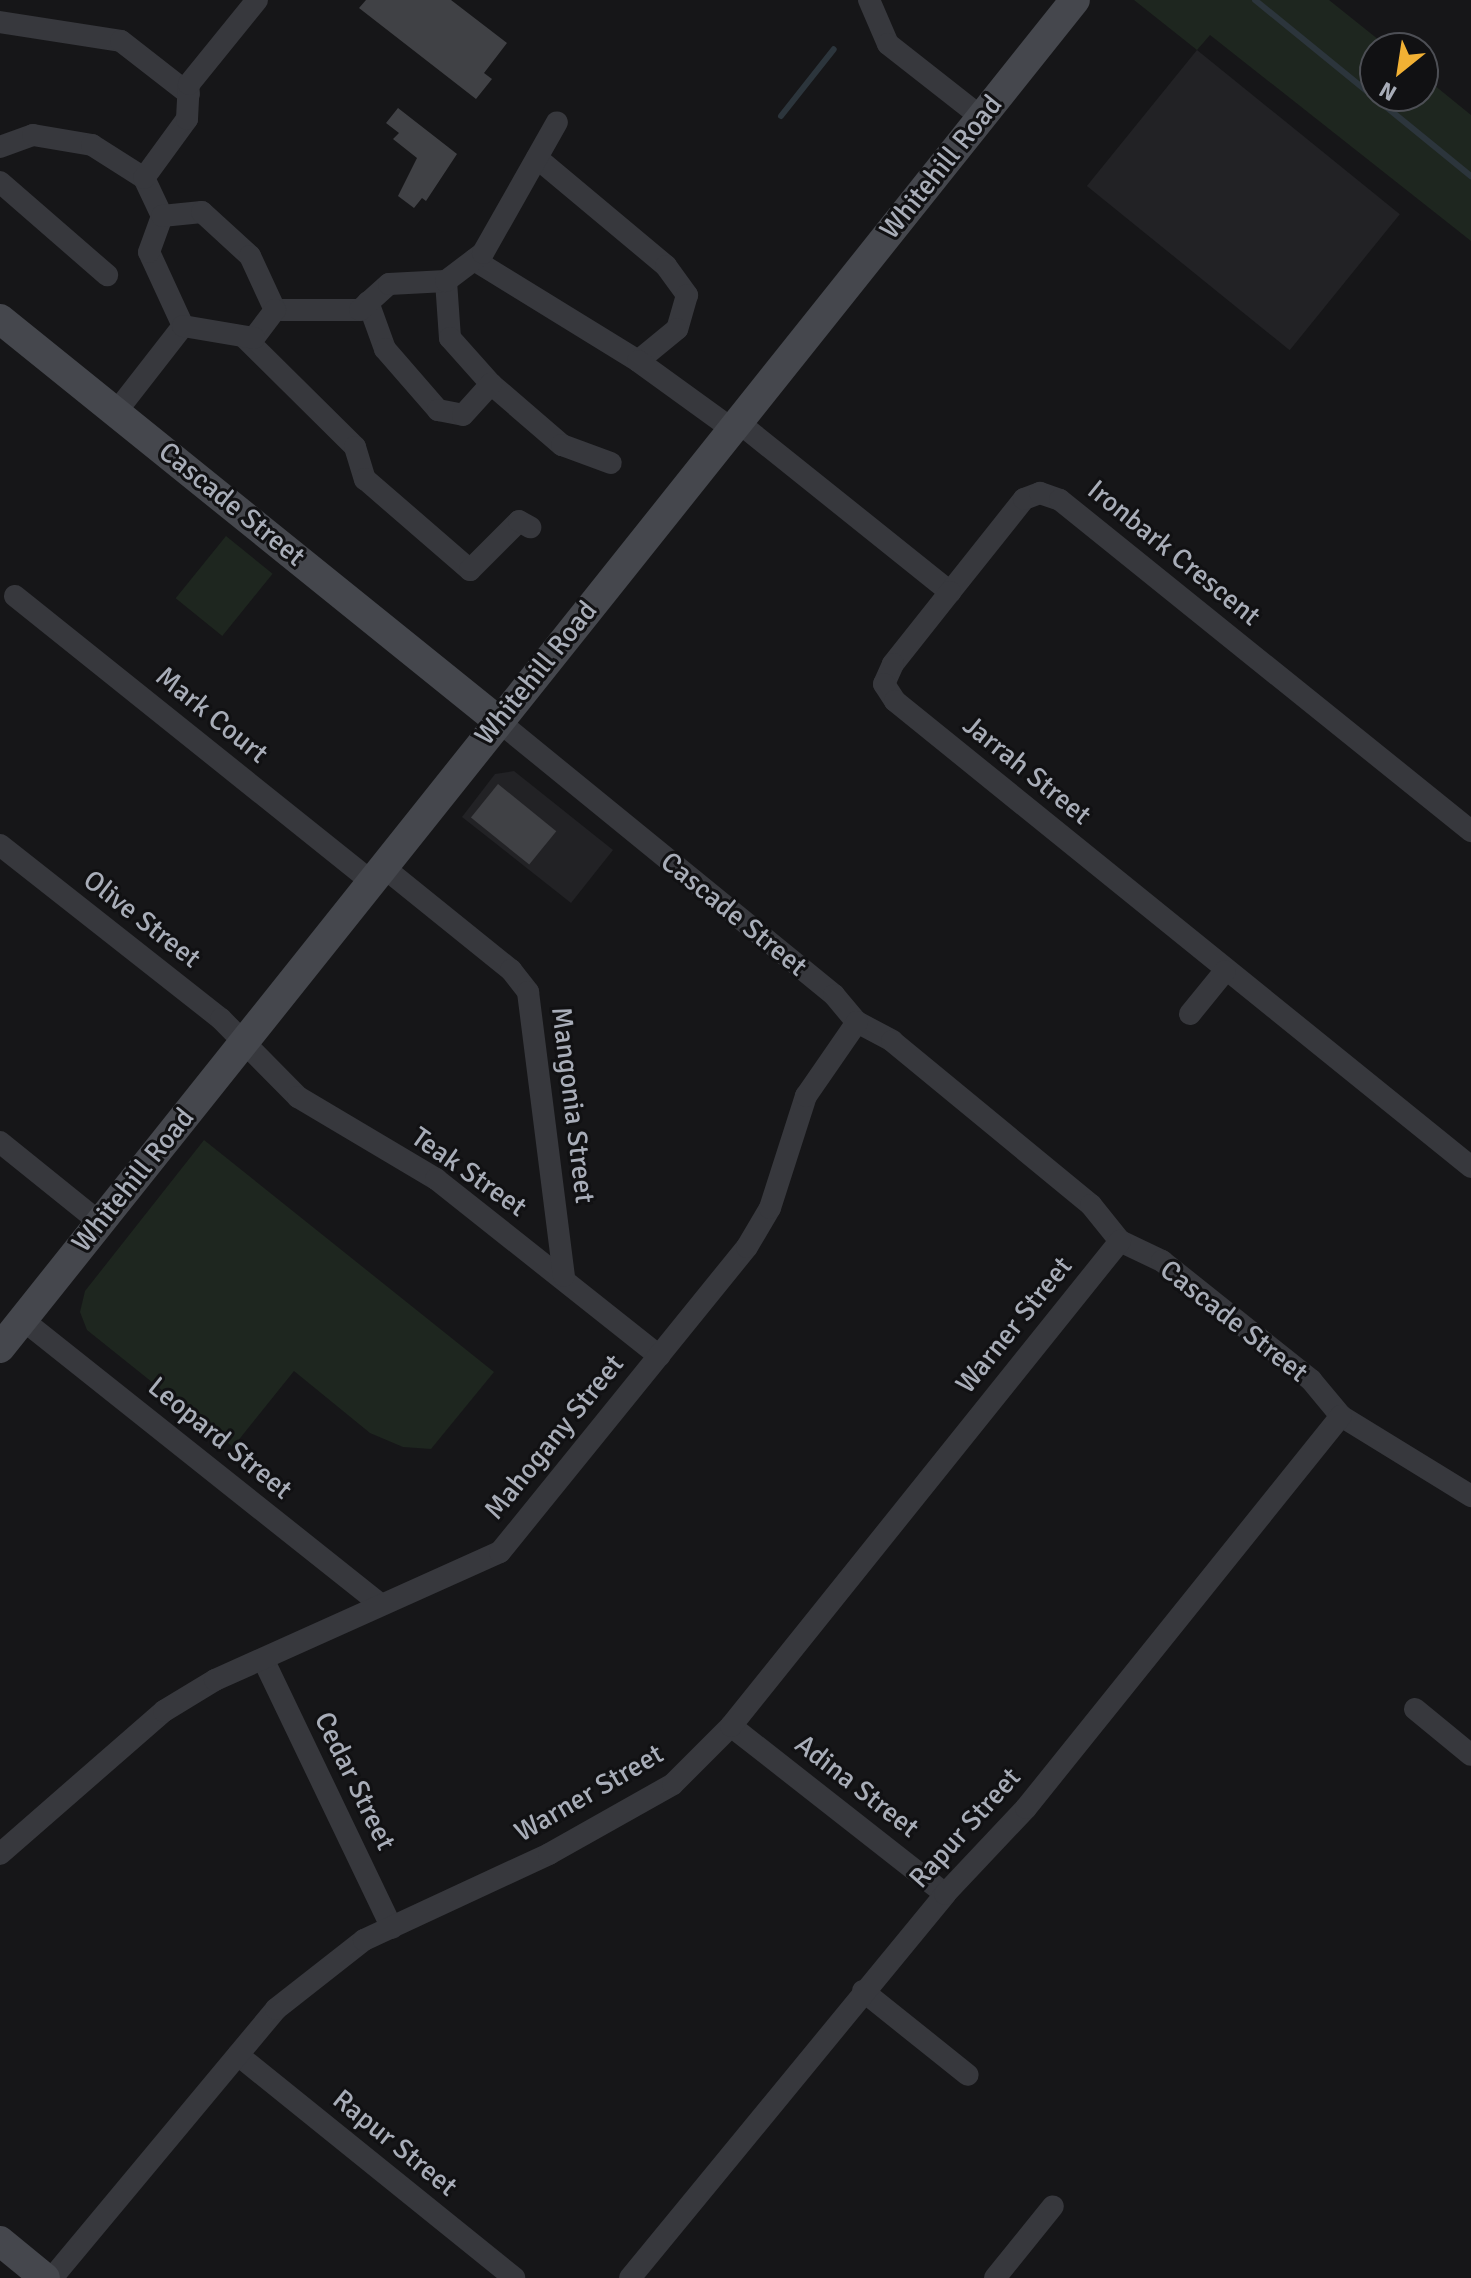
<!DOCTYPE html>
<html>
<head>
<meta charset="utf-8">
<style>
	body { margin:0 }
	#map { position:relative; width:1471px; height:2278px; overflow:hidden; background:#161618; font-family:Signika,sans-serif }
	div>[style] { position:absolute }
	.built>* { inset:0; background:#222225; transform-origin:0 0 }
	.green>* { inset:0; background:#1e261f; transform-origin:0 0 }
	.stream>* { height:6px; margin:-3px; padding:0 3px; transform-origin:3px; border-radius:3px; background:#2c353c }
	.building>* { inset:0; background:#404145; transform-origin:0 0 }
	.street>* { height:22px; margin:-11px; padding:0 11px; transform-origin:11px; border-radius:11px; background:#37383d }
	.secondary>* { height:30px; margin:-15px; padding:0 15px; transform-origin:15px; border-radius:15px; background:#45474d }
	span { translate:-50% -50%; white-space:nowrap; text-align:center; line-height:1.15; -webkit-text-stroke:6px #111113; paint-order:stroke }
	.street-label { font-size:28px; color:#a8adb8 }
	.north { position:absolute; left:1359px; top:32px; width:80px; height:80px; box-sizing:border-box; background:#111113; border:2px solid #4d4f55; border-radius:50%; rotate:210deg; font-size:22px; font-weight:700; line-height:32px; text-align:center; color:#a8adb8 }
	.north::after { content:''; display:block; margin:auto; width:28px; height:36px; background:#f2b134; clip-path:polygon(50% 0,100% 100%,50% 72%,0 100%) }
</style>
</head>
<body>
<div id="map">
	<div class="built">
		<div style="left:1197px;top:50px;width:261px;height:175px;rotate:39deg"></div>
		<div style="clip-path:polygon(514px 771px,613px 850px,571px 903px,462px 817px,495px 774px)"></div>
	</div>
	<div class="green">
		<div style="clip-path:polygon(1134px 0,1329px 0,1389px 48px,1375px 48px,1375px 96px,1423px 96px,1423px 76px,1471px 115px,1471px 241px,1210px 35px,1197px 50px)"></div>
		<div style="left:226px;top:536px;width:60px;height:80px;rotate:39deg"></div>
		<div style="clip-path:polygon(204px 1140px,494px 1372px,431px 1449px,403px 1447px,370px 1433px,294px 1371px,233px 1447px,87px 1330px,80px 1312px,85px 1291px)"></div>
	</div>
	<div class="stream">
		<div style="left:1255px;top:0;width:279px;rotate:39.2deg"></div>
		<div style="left:781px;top:116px;width:85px;rotate:-51.7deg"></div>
	</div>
	<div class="building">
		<div style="clip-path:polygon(366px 0,451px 0,507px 43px,484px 73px,492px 79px,476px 99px,359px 8px)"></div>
		<div style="clip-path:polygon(398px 108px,457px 154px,426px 201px,422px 198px,414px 208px,398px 196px,417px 158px,393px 139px,399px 133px,386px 123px)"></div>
		<div style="left:498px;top:784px;width:75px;height:43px;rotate:39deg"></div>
	</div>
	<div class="street">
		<div style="left:869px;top:0;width:48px;rotate:66.6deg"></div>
		<div style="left:888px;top:44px;width:118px;rotate:38.1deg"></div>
		<div style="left:0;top:22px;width:122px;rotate:8.9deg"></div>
		<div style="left:121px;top:41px;width:86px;rotate:37.9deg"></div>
		<div style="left:0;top:147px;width:35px;rotate:-20deg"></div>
		<div style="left:33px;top:135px;width:60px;rotate:9.6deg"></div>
		<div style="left:92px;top:145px;width:62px;rotate:32.4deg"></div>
		<div style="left:537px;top:158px;width:168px;rotate:39.9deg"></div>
		<div style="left:666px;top:266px;width:36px;rotate:54deg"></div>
		<div style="left:687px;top:295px;width:35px;rotate:106deg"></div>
		<div style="left:677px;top:329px;width:50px;rotate:140.6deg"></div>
		<div style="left:0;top:182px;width:142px;rotate:41deg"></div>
		<div style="left:162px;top:216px;width:42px;rotate:-115.3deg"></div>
		<div style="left:144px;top:178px;width:73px;rotate:-53.9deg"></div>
		<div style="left:187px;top:119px;width:35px;rotate:-87deg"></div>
		<div style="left:189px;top:84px;width:108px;rotate:-51deg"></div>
		<div style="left:474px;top:260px;width:193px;rotate:31.6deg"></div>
		<div style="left:638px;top:361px;width:116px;rotate:35.9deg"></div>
		<div style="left:446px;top:281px;width:57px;rotate:86deg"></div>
		<div style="left:450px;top:338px;width:62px;rotate:48.3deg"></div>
		<div style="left:491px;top:384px;width:94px;rotate:40.7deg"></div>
		<div style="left:562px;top:445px;width:52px;rotate:20.2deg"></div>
		<div style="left:368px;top:302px;width:50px;rotate:70.1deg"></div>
		<div style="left:385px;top:349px;width:81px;rotate:49deg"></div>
		<div style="left:438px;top:410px;width:25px;rotate:11deg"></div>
		<div style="left:463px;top:415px;width:42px;rotate:-47.9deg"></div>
		<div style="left:275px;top:310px;width:85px"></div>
		<div style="left:360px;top:310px;width:39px;rotate:-42deg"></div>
		<div style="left:389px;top:284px;width:57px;rotate:-3deg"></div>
		<div style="left:446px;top:281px;width:46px;rotate:-37.1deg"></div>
		<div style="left:483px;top:253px;width:150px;rotate:-60.5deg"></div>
		<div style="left:244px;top:337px;width:156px;rotate:44.7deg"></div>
		<div style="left:355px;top:447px;width:34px;rotate:73deg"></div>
		<div style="left:365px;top:479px;width:139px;rotate:40.9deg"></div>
		<div style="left:470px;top:570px;width:69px;rotate:-45deg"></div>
		<div style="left:519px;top:521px;width:13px;rotate:29deg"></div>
		<div style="left:116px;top:412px;width:109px;rotate:-52.1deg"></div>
		<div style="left:183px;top:326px;width:81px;rotate:-114.7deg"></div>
		<div style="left:149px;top:252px;width:38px;rotate:-70deg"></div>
		<div style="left:162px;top:216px;width:40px;rotate:-5.7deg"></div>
		<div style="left:202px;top:212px;width:65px;rotate:42.5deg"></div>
		<div style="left:250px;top:256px;width:60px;rotate:65.2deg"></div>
		<div style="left:275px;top:310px;width:35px;rotate:127deg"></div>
		<div style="left:254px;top:338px;width:72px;rotate:-170.4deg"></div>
		<div style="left:738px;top:422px;width:272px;rotate:38.7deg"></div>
		<div style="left:950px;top:592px;width:119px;rotate:-51.5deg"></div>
		<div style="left:1024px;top:499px;width:17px;rotate:-21deg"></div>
		<div style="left:1040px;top:493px;width:21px;rotate:19deg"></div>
		<div style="left:1060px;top:500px;width:528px;rotate:38.85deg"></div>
		<div style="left:950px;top:592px;width:92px;rotate:128.4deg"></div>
		<div style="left:893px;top:664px;width:22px;rotate:114deg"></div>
		<div style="left:884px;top:684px;width:20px;rotate:57deg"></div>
		<div style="left:895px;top:701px;width:741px;rotate:38.97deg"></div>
		<div style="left:15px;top:596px;width:456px;rotate:38.7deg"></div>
		<div style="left:497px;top:720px;width:435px;rotate:39.2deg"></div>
		<div style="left:834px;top:995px;width:35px;rotate:50deg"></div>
		<div style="left:857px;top:1022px;width:40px;rotate:28deg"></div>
		<div style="left:892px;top:1041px;width:258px;rotate:39.5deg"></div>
		<div style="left:1091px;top:1205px;width:46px;rotate:51.1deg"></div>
		<div style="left:1120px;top:1241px;width:47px;rotate:25.5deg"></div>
		<div style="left:1162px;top:1261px;width:191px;rotate:38.6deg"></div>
		<div style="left:1311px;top:1380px;width:47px;rotate:50.2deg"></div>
		<div style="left:1341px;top:1416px;width:153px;rotate:31.6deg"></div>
		<div style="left:0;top:845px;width:281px;rotate:38.2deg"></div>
		<div style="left:221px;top:1019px;width:110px;rotate:45.4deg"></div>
		<div style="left:298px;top:1097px;width:161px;rotate:30.7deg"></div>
		<div style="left:436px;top:1179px;width:285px;rotate:38.4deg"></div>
		<div style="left:382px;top:866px;width:166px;rotate:38.9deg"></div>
		<div style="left:511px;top:970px;width:28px;rotate:52deg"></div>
		<div style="left:528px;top:992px;width:286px;rotate:82.8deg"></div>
		<div style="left:1190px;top:1014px;width:55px;rotate:-50.9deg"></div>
		<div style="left:0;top:1142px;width:127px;rotate:38.9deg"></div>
		<div style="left:23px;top:1320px;width:455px;rotate:38.5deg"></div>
		<div style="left:264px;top:1661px;width:296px;rotate:64.4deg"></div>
		<div style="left:1415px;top:1709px;width:72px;rotate:39.4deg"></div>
		<div style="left:731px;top:1726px;width:272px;rotate:38.1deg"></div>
		<div style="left:0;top:1854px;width:218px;rotate:-41.1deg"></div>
		<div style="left:164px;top:1711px;width:60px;rotate:-31.3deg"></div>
		<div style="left:215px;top:1680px;width:312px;rotate:-24.2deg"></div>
		<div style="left:500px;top:1552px;width:392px;rotate:-51deg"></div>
		<div style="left:747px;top:1247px;width:45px;rotate:-59.5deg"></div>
		<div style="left:770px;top:1208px;width:118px;rotate:-72.2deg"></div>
		<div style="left:806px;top:1096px;width:90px;rotate:-55.4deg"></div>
		<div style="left:863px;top:1991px;width:134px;rotate:38.7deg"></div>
		<div style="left:238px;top:2055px;width:355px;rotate:38.9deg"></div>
		<div style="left:52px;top:2278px;width:350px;rotate:-50.2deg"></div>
		<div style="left:276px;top:2009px;width:112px;rotate:-38.1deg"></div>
		<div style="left:364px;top:1940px;width:204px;rotate:-24.9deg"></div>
		<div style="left:549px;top:1854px;width:142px;rotate:-29.4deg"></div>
		<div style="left:673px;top:1784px;width:82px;rotate:-45deg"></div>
		<div style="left:731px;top:1726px;width:622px;rotate:-51.27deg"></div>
		<div style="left:630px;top:2278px;width:497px;rotate:-50.6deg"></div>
		<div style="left:945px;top:1894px;width:118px;rotate:-46.7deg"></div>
		<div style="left:1026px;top:1808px;width:503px;rotate:-51.22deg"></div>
		<div style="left:995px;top:2278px;width:92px;rotate:-51.1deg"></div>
	</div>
	<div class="secondary">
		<div style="left:0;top:319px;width:639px;rotate:38.9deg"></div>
		<div style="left:0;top:1348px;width:1724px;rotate:-51.43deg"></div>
		<div style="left:0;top:2241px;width:58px;rotate:39.4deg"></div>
	</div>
	<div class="street-label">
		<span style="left:941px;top:167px;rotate:-51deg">Whitehill Road</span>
		<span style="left:232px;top:504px;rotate:39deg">Cascade Street</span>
		<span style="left:1174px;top:553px;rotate:39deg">Ironbark Crescent</span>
		<span style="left:536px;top:673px;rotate:-51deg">Whitehill Road</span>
		<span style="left:212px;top:715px;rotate:39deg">Mark Court</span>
		<span style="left:1027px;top:770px;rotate:39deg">Jarrah Street</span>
		<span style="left:734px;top:914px;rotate:39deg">Cascade Street</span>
		<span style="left:142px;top:919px;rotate:38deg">Olive Street</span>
		<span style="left:573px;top:1105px;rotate:83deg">Mangonia Street</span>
		<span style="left:469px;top:1172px;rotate:35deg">Teak Street</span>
		<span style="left:133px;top:1180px;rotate:-51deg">Whitehill Road</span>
		<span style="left:1234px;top:1321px;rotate:38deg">Cascade Street</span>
		<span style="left:1014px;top:1325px;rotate:-51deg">Warner Street</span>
		<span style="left:554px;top:1437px;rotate:-51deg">Mahogany Street</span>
		<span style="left:220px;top:1438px;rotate:39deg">Leopard Street</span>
		<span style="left:355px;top:1781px;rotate:64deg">Cedar Street</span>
		<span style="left:857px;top:1786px;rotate:38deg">Adina Street</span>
		<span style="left:589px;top:1793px;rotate:-30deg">Warner Street</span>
		<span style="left:965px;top:1828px;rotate:-48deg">Rapur Street</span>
		<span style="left:395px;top:2143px;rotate:39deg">Rapur Street</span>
	</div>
	<div class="north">N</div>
</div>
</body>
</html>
